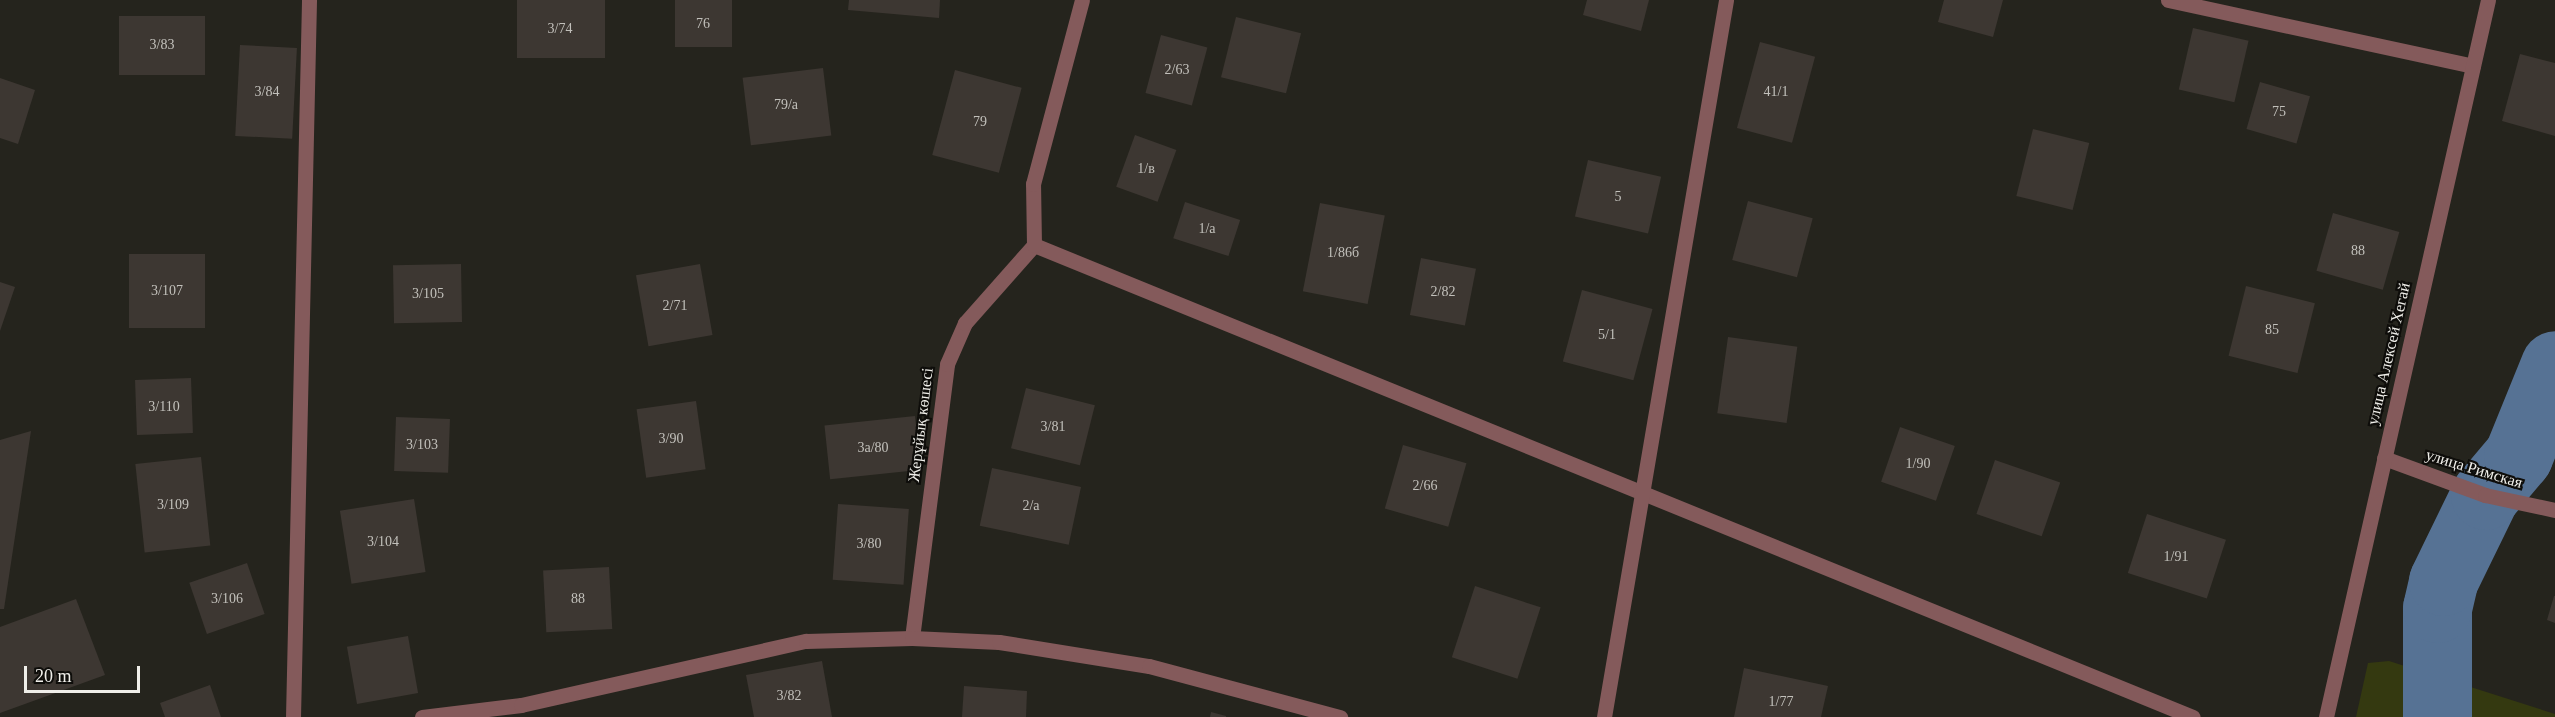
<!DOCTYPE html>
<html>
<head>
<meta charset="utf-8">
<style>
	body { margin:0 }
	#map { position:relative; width:2555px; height:717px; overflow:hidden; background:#25241d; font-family:Georgia,serif }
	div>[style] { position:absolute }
	.green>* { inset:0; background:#343910 }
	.river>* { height:69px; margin:-34.5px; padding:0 34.5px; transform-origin:34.5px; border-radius:34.5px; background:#567294 }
	.building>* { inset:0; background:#3d3732; transform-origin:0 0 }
	.minor>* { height:15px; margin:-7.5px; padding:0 7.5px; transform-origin:7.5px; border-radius:7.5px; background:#845a5b }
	span { translate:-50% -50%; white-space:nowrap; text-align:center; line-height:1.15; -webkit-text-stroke:4.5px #0e0d0a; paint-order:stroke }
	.number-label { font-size:14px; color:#c2c0bb }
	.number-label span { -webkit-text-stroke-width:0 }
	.street-label { font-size:16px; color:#efeee9 }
	.scale { position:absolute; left:24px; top:666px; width:116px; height:27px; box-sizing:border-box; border:3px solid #efeee9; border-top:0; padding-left:8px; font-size:18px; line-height:21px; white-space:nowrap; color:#efeee9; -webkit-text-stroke:4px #0e0d0a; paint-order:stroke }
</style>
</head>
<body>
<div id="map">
	<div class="green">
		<div style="clip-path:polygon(2389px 661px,2555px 714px,2555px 717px,2356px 717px,2368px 663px)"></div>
	</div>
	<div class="river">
		<div style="left:2437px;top:717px;width:109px;rotate:-90deg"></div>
		<div style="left:2437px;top:608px;width:28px;rotate:-77deg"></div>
		<div style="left:2443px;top:581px;width:96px;rotate:-64deg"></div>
		<div style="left:2485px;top:495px;width:51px;rotate:-49.8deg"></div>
		<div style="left:2518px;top:456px;width:98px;rotate:-67.9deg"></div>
	</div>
	<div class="building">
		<div style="left:517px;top:0;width:88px;height:58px"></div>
		<div style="left:675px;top:0;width:57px;height:47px"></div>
		<div style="clip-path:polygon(849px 0,940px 0,939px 18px,848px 10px)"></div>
		<div style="clip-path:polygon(1587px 0,1649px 0,1641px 31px,1583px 15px)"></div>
		<div style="clip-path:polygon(1944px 0,2003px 0,1993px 37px,1938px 22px)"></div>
		<div style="left:119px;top:16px;width:86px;height:59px"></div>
		<div style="left:1236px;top:17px;width:67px;height:62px;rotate:14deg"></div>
		<div style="left:2193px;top:28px;width:57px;height:63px;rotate:13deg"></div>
		<div style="left:1161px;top:35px;width:48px;height:60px;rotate:15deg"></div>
		<div style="left:1760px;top:42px;width:57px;height:89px;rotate:15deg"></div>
		<div style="left:240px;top:45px;width:57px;height:91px;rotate:3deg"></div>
		<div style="clip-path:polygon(2520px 54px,2555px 63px,2555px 136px,2502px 121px)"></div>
		<div style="left:823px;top:68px;width:68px;height:81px;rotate:83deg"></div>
		<div style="left:955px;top:70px;width:69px;height:88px;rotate:15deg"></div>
		<div style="clip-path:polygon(0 78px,35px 90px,18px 144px,0 138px)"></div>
		<div style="left:2260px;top:82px;width:52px;height:49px;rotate:16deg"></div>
		<div style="left:2033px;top:129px;width:58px;height:69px;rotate:14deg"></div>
		<div style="left:1135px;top:135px;width:44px;height:55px;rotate:20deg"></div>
		<div style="left:1588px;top:160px;width:75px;height:58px;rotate:13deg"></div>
		<div style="left:1748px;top:201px;width:67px;height:61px;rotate:15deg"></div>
		<div style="left:1185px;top:202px;width:58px;height:38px;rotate:18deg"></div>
		<div style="left:1320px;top:203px;width:66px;height:90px;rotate:11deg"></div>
		<div style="left:2333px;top:213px;width:69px;height:60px;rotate:16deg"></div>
		<div style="left:129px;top:254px;width:76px;height:74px"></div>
		<div style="left:1421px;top:258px;width:56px;height:58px;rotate:11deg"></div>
		<div style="left:461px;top:264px;width:58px;height:68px;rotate:89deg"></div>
		<div style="left:700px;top:264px;width:72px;height:65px;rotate:80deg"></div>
		<div style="clip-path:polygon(0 282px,15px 287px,0 331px)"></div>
		<div style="left:2246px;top:286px;width:71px;height:72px;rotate:14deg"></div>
		<div style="left:1582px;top:290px;width:73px;height:74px;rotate:15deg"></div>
		<div style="left:1728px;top:337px;width:70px;height:77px;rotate:8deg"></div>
		<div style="left:191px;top:378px;width:55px;height:56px;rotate:88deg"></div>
		<div style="left:1026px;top:388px;width:71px;height:62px;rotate:14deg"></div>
		<div style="left:696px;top:401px;width:69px;height:60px;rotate:82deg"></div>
		<div style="left:915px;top:416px;width:54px;height:91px;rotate:84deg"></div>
		<div style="left:396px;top:417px;width:54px;height:54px;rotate:2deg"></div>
		<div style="left:1900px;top:427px;width:58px;height:58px;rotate:19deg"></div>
		<div style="clip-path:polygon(31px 431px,4px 609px,0 609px,0 440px)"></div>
		<div style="left:1403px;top:445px;width:66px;height:66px;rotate:16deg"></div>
		<div style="left:201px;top:457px;width:89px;height:66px;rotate:84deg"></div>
		<div style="left:1995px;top:460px;width:69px;height:57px;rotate:19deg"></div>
		<div style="left:992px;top:468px;width:91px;height:59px;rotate:12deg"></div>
		<div style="left:414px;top:499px;width:74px;height:75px;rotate:81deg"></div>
		<div style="left:838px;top:504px;width:71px;height:76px;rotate:4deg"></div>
		<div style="left:2147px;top:514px;width:83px;height:62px;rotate:18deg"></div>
		<div style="left:247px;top:563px;width:54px;height:61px;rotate:71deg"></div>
		<div style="left:609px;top:567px;width:62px;height:66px;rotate:87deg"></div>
		<div style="left:1475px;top:586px;width:69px;height:75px;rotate:18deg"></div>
		<div style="clip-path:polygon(2554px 596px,2555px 596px,2555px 623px,2547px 620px)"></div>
		<div style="clip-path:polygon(76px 599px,105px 675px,0 713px,0 627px)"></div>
		<div style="left:408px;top:636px;width:58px;height:62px;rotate:80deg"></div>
		<div style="clip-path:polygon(822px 661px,832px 717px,754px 717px,746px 675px)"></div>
		<div style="clip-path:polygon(1744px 668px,1828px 686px,1821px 717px,1734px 717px)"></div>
		<div style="clip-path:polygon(210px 685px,221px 717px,165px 717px,160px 703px)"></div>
		<div style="clip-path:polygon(964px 686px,1027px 691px,1026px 717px,962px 717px)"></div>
		<div style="clip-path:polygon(1211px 712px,1226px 716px,1226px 717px,1210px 717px)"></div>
	</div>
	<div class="minor">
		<div style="left:2168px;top:0;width:312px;rotate:12.2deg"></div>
		<div style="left:1034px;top:245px;width:1251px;rotate:22.16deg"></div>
		<div style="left:2384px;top:458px;width:108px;rotate:20.1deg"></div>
		<div style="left:2485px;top:495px;width:72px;rotate:12.1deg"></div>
		<div style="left:912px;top:638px;width:276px;rotate:-82.7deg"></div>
		<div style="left:947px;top:364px;width:45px;rotate:-66.3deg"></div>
		<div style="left:965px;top:323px;width:104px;rotate:-48.5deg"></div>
		<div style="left:1034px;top:245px;width:61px;rotate:-90.9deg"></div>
		<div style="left:1033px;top:184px;width:190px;rotate:-75.1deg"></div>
		<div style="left:293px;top:717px;width:717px;rotate:-88.72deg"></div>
		<div style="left:422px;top:717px;width:100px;rotate:-6.9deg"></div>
		<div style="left:521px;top:705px;width:292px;rotate:-12.7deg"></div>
		<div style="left:806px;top:641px;width:106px;rotate:-1.6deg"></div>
		<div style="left:912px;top:638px;width:87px;rotate:2.6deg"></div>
		<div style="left:999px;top:642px;width:152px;rotate:9.1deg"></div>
		<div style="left:1149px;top:666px;width:198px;rotate:15deg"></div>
		<div style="left:1604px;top:717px;width:727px;rotate:-80.34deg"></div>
		<div style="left:2326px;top:717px;width:735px;rotate:-77.27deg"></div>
	</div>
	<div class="number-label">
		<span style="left:703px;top:24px">76</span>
		<span style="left:560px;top:29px">3/74</span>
		<span style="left:162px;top:45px">3/83</span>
		<span style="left:1177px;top:70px">2/63</span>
		<span style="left:267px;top:92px">3/84</span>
		<span style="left:1776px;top:92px">41/1</span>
		<span style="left:786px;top:105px">79/а</span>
		<span style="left:2279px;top:112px">75</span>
		<span style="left:980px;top:122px">79</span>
		<span style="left:1146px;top:169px">1/в</span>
		<span style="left:1618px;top:197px">5</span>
		<span style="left:1207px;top:229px">1/а</span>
		<span style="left:2358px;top:251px">88</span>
		<span style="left:1343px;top:253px">1/86б</span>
		<span style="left:167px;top:291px">3/107</span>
		<span style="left:1443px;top:292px">2/82</span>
		<span style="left:428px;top:294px">3/105</span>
		<span style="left:675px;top:306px">2/71</span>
		<span style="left:2272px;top:330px">85</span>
		<span style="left:1607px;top:335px">5/1</span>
		<span style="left:164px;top:407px">3/110</span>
		<span style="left:1053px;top:427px">3/81</span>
		<span style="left:671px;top:439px">3/90</span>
		<span style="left:422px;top:445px">3/103</span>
		<span style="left:873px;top:448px">3а/80</span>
		<span style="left:1918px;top:464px">1/90</span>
		<span style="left:1425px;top:486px">2/66</span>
		<span style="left:173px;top:505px">3/109</span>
		<span style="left:1031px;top:506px">2/а</span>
		<span style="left:383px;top:542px">3/104</span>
		<span style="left:869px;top:544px">3/80</span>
		<span style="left:2176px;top:557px">1/91</span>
		<span style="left:227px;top:599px">3/106</span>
		<span style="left:578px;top:599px">88</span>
		<span style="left:789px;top:696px">3/82</span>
		<span style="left:1781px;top:702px">1/77</span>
	</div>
	<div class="street-label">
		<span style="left:2389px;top:354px;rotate:-77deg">улица Алексей Хегай</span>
		<span style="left:921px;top:425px;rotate:-83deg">Жерұйық көшесі</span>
		<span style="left:2474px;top:469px;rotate:17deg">улица Римская</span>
	</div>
	<div class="scale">20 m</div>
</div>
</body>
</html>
